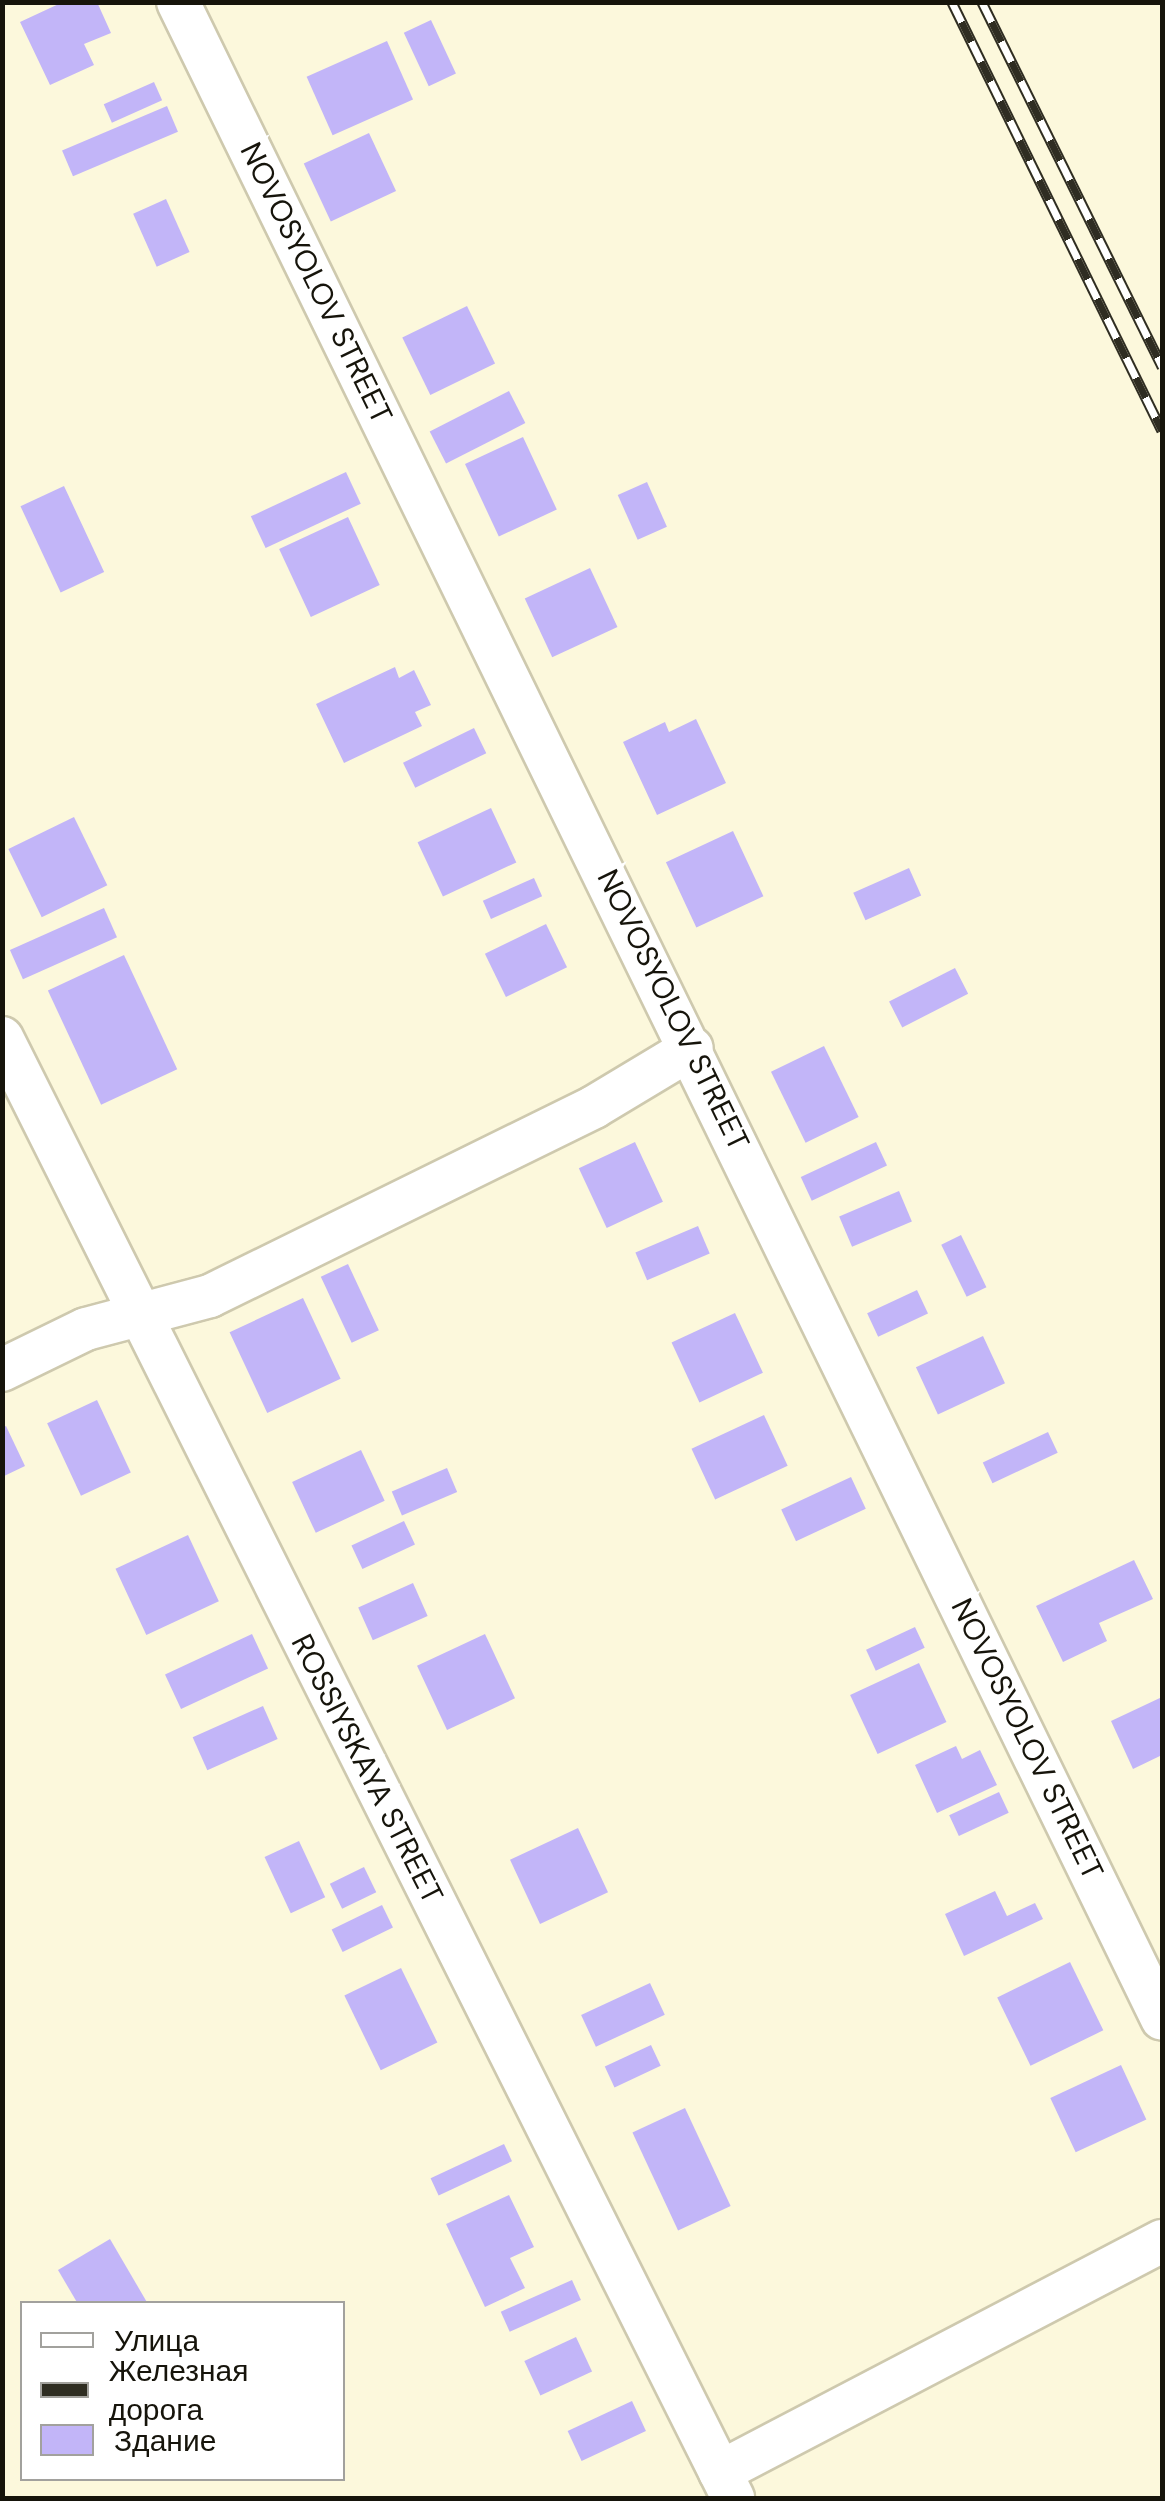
<!DOCTYPE html>
<html>
<head>
<meta charset="utf-8">
<style>
	body { margin:0 }
	#map { position:relative; width:1165px; height:2501px; overflow:hidden; background:#fcf8dc; font-family:"DM Sans",sans-serif }
	div>[style] { position:absolute }
	.building>* { inset:0; background:#c2b5f8; transform-origin:0 0 }
	.roads { filter:drop-shadow(2px 0 #cec9ae) drop-shadow(-2px 0 #cec9ae) drop-shadow(0 2px #cec9ae) drop-shadow(0 -2px #cec9ae) }
	.street>* { height:42px; margin:-21px; padding:0 21px; transform-origin:21px; border-radius:21px; background:#fff }
	.rail>* { height:11px; margin-top:-5.5px; transform-origin:0; background:repeating-linear-gradient(90deg,#fff 0 22px,#2f2d22 0 44px); box-sizing:border-box; border-block:2px solid #2f2d22 }
	span { translate:-50% -50%; white-space:nowrap; text-align:center; line-height:1.15; -webkit-text-stroke:10px #fff; paint-order:stroke }
	.street-label { font-size:30px; color:#16140b }
	.frame { position:absolute; inset:0; border:5px solid #16140b; pointer-events:none }
	.legend { position:absolute; left:20px; top:2301px; width:325px; height:180px; box-sizing:border-box; background:#fff; border:2px solid #a2a19d; margin:0; padding:12px 18px; list-style:none; font-size:30px; color:#16140b }
	.legend li { display:flex; align-items:center; gap:20px; height:50px }
	.legend b { width:50px; border:2px solid #a2a19d }
</style>
</head>
<body>
<div id="map">
	<div class="building">
		<div style="clip-path:polygon(63px 2px,97px 2px,111px 33px,84px 44px,94px 65px,50px 85px,20px 22px)"></div>
		<div style="left:431px;top:20px;width:59px;height:30px;rotate:65deg"></div>
		<div style="left:387px;top:41px;width:64px;height:88px;rotate:66deg"></div>
		<div style="left:154px;top:82px;width:20px;height:55px;rotate:66deg"></div>
		<div style="left:167px;top:106px;width:28px;height:114px;rotate:67deg"></div>
		<div style="left:369px;top:133px;width:64px;height:72px;rotate:65deg"></div>
		<div style="left:166px;top:199px;width:58px;height:36px;rotate:66deg"></div>
		<div style="left:467px;top:306px;width:64px;height:72px;rotate:64deg"></div>
		<div style="left:509px;top:391px;width:36px;height:89px;rotate:63deg"></div>
		<div style="left:523px;top:437px;width:80px;height:64px;rotate:65deg"></div>
		<div style="left:346px;top:472px;width:35px;height:105px;rotate:65deg"></div>
		<div style="left:647px;top:482px;width:49px;height:32px;rotate:66deg"></div>
		<div style="left:64px;top:486px;width:95px;height:48px;rotate:65deg"></div>
		<div style="left:348px;top:517px;width:75px;height:76px;rotate:65deg"></div>
		<div style="left:590px;top:568px;width:65px;height:72px;rotate:65deg"></div>
		<div style="clip-path:polygon(395px 667px,399px 678px,414px 670px,431px 705px,415px 712px,422px 726px,344px 763px,316px 704px)"></div>
		<div style="clip-path:polygon(696px 719px,726px 783px,657px 815px,623px 742px,665px 722px,669px 732px)"></div>
		<div style="left:474px;top:728px;width:28px;height:79px;rotate:64deg"></div>
		<div style="left:491px;top:808px;width:60px;height:81px;rotate:65deg"></div>
		<div style="left:74px;top:817px;width:76px;height:73px;rotate:64deg"></div>
		<div style="left:733px;top:831px;width:72px;height:74px;rotate:65deg"></div>
		<div style="left:909px;top:868px;width:30px;height:61px;rotate:66deg"></div>
		<div style="left:534px;top:878px;width:20px;height:56px;rotate:66deg"></div>
		<div style="left:104px;top:908px;width:32px;height:103px;rotate:66deg"></div>
		<div style="left:546px;top:924px;width:48px;height:68px;rotate:64deg"></div>
		<div style="left:124px;top:955px;width:126px;height:84px;rotate:65deg"></div>
		<div style="left:955px;top:968px;width:29px;height:74px;rotate:63deg"></div>
		<div style="left:824px;top:1046px;width:79px;height:59px;rotate:64deg"></div>
		<div style="left:635px;top:1142px;width:66px;height:62px;rotate:65deg"></div>
		<div style="left:876px;top:1142px;width:26px;height:83px;rotate:65deg"></div>
		<div style="left:899px;top:1191px;width:33px;height:65px;rotate:67deg"></div>
		<div style="left:698px;top:1226px;width:30px;height:68px;rotate:67deg"></div>
		<div style="left:961px;top:1235px;width:58px;height:22px;rotate:64deg"></div>
		<div style="left:348px;top:1264px;width:73px;height:30px;rotate:65deg"></div>
		<div style="left:917px;top:1290px;width:26px;height:55px;rotate:65deg"></div>
		<div style="left:303px;top:1298px;width:89px;height:81px;rotate:65deg"></div>
		<div style="left:735px;top:1313px;width:66px;height:70px;rotate:65deg"></div>
		<div style="left:983px;top:1336px;width:52px;height:74px;rotate:65deg"></div>
		<div style="left:97px;top:1400px;width:80px;height:55px;rotate:65deg"></div>
		<div style="left:764px;top:1415px;width:56px;height:80px;rotate:65deg"></div>
		<div style="clip-path:polygon(6px 1426px,25px 1466px,2px 1477px,2px 1428px)"></div>
		<div style="left:1048px;top:1432px;width:23px;height:72px;rotate:65deg"></div>
		<div style="left:361px;top:1450px;width:56px;height:76px;rotate:65deg"></div>
		<div style="left:447px;top:1468px;width:26px;height:60px;rotate:67deg"></div>
		<div style="left:851px;top:1477px;width:35px;height:77px;rotate:65deg"></div>
		<div style="left:404px;top:1521px;width:26px;height:58px;rotate:65deg"></div>
		<div style="left:188px;top:1535px;width:73px;height:80px;rotate:65deg"></div>
		<div style="clip-path:polygon(1134px 1560px,1153px 1599px,1099px 1623px,1107px 1641px,1063px 1662px,1036px 1606px)"></div>
		<div style="left:413px;top:1583px;width:36px;height:60px;rotate:66deg"></div>
		<div style="left:915px;top:1627px;width:23px;height:54px;rotate:65deg"></div>
		<div style="left:252px;top:1634px;width:38px;height:96px;rotate:65deg"></div>
		<div style="left:485px;top:1634px;width:71px;height:75px;rotate:65deg"></div>
		<div style="left:919px;top:1663px;width:65px;height:76px;rotate:65deg"></div>
		<div style="clip-path:polygon(1162px 1697px,1162px 1755px,1133px 1769px,1111px 1721px)"></div>
		<div style="left:263px;top:1706px;width:36px;height:77px;rotate:66deg"></div>
		<div style="clip-path:polygon(956px 1746px,962px 1759px,980px 1750px,997px 1785px,937px 1813px,915px 1765px)"></div>
		<div style="left:999px;top:1792px;width:23px;height:55px;rotate:65deg"></div>
		<div style="left:578px;top:1828px;width:71px;height:75px;rotate:65deg"></div>
		<div style="left:299px;top:1841px;width:62px;height:38px;rotate:65deg"></div>
		<div style="left:364px;top:1867px;width:28px;height:38px;rotate:64deg"></div>
		<div style="clip-path:polygon(995px 1891px,1007px 1916px,1035px 1903px,1043px 1919px,964px 1956px,945px 1914px)"></div>
		<div style="left:382px;top:1905px;width:25px;height:56px;rotate:64deg"></div>
		<div style="left:1070px;top:1962px;width:76px;height:81px;rotate:64deg"></div>
		<div style="left:401px;top:1968px;width:83px;height:63px;rotate:64deg"></div>
		<div style="left:650px;top:1983px;width:35px;height:76px;rotate:65deg"></div>
		<div style="left:651px;top:2045px;width:23px;height:51px;rotate:65deg"></div>
		<div style="left:1121px;top:2065px;width:60px;height:78px;rotate:65deg"></div>
		<div style="left:685px;top:2108px;width:108px;height:58px;rotate:65deg"></div>
		<div style="left:504px;top:2144px;width:19px;height:81px;rotate:65deg"></div>
		<div style="clip-path:polygon(509px 2195px,534px 2247px,510px 2258px,525px 2288px,485px 2307px,446px 2224px)"></div>
		<div style="clip-path:polygon(110px 2239px,148px 2304px,78px 2304px,58px 2270px)"></div>
		<div style="left:572px;top:2280px;width:22px;height:78px;rotate:66deg"></div>
		<div style="left:576px;top:2337px;width:38px;height:57px;rotate:65deg"></div>
		<div style="left:632px;top:2401px;width:33px;height:71px;rotate:65deg"></div>
	</div>
	<div class="roads">
		<div class="street">
			<div style="left:178px;top:2px;width:2244px;rotate:63.99deg"></div>
			<div style="left:2px;top:1038px;width:1633px;rotate:63.4deg"></div>
			<div style="left:2px;top:1370px;width:93px;rotate:-26deg"></div>
			<div style="left:86px;top:1329px;width:128px;rotate:-14.9deg"></div>
			<div style="left:210px;top:1296px;width:428px;rotate:-26.2deg"></div>
			<div style="left:594px;top:1107px;width:114px;rotate:-31deg"></div>
			<div style="left:720px;top:2472px;width:499px;rotate:-27.6deg"></div>
		</div>
	</div>
	<div class="rail">
		<div style="left:952px;top:2px;width:477px;rotate:63.9deg"></div>
		<div style="left:982px;top:2px;width:407px;rotate:63.7deg"></div>
	</div>
	<div class="street-label">
		<span style="left:316px;top:283px;rotate:64deg">NOVOSYOLOV STREET</span>
		<span style="left:673px;top:1010px;rotate:64deg">NOVOSYOLOV STREET</span>
		<span style="left:1027px;top:1739px;rotate:64deg">NOVOSYOLOV STREET</span>
		<span style="left:367px;top:1769px;rotate:63deg">ROSSIYSKAYA STREET</span>
	</div>
	<div class="frame"></div>
	<ul class="legend">
	<li><b style="height:12px;background:#fff"></b>Улица</li>
	<li><b style="height:12px;background:#2f2d22"></b>Железная дорога</li>
	<li><b style="height:28px;background:#c2b5f8"></b>Здание</li>
	</ul>
</div>
</body>
</html>
